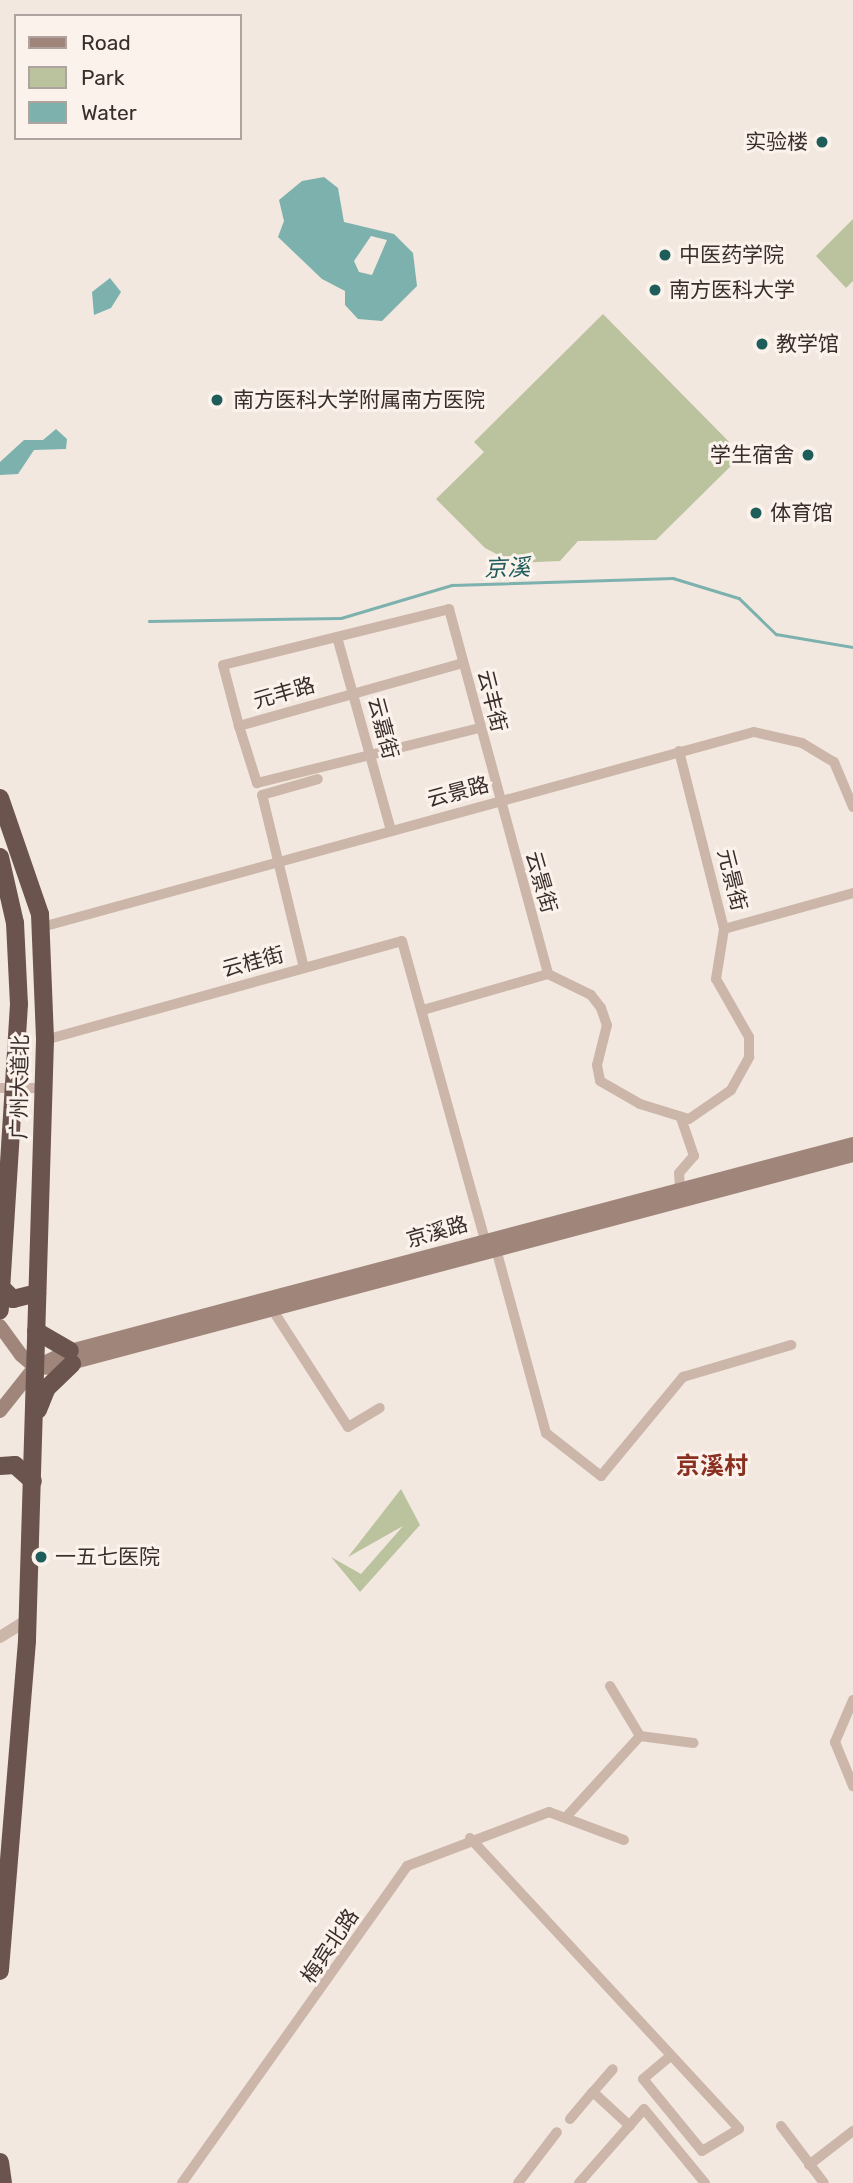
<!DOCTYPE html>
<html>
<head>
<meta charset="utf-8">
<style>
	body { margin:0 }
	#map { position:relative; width:853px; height:2183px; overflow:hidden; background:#f3e8df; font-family:Rubik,"Noto Sans SC",sans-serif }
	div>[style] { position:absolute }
	.green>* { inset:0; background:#bbc39e }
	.water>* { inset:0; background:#7db1ae }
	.stream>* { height:2.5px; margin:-1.25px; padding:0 1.25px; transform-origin:1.25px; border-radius:1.25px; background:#7db1ae }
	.minor>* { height:10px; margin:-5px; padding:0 5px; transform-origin:5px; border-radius:5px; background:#ccb6aa }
	.tertiary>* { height:12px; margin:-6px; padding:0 6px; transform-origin:6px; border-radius:6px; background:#ccb6aa }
	.secondary>* { height:14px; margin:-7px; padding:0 7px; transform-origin:7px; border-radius:7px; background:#a0857b }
	.trunk>* { height:18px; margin:-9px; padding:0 9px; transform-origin:9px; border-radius:9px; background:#6c544e }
	.dots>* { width:19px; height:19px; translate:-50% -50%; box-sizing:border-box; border:4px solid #fbf2ec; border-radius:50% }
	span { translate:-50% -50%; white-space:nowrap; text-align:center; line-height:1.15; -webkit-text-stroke:6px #fbf2ec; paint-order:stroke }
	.poi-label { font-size:21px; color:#3a2d2a }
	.right { translate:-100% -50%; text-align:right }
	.left { translate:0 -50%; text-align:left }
	.street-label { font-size:21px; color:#3a2d2a }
	.water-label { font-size:23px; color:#1e5d5a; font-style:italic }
	.quarter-label { font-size:24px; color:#8b2f21; font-weight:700 }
	.legend { position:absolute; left:14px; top:14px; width:228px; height:126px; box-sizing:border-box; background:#fbf2ec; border:2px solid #aea39e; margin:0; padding:9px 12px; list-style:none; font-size:21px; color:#3a2d2a }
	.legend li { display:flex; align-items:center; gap:14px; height:35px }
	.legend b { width:35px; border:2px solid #aea39e }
</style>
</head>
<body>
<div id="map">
	<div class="green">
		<div style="clip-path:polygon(853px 219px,853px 281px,846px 288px,816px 256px)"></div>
		<div style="clip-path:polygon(603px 314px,742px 455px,656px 540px,578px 541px,560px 561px,514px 563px,485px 548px,436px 499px,484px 452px,474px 442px)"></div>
		<div style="clip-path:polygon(401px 1489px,420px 1525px,360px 1592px,331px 1557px,361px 1574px,403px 1526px,348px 1557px)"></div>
	</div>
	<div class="water">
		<div style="clip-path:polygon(evenodd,324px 177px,338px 188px,344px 222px,394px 234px,413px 253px,417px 286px,382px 321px,358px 319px,345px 305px,345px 291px,322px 279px,278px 237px,284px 221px,279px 200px,302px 181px,324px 177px,371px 236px,387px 240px,372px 275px,359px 272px,354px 261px,371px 236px)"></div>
		<div style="clip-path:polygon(110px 278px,121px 292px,111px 308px,94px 315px,92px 292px)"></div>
		<div style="clip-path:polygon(56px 429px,67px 439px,66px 449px,34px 450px,18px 474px,0 475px,0 462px,24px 440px,43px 440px)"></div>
	</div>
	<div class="stream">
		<div style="left:149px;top:621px;width:192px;rotate:-0.9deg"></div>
		<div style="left:341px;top:618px;width:116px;rotate:-16.6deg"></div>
		<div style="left:452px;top:585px;width:221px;rotate:-1.8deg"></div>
		<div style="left:673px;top:578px;width:69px;rotate:16.9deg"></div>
		<div style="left:739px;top:598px;width:52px;rotate:44.2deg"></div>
		<div style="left:776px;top:634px;width:78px;rotate:9.6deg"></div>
	</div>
	<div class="minor">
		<div style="left:337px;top:637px;width:201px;rotate:74.4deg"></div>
		<div style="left:463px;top:663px;width:233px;rotate:164.3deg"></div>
		<div style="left:239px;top:726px;width:63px;rotate:-104.7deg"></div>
		<div style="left:223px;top:665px;width:233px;rotate:-13.9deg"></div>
		<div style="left:449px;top:609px;width:378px;rotate:74.8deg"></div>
		<div style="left:239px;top:726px;width:60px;rotate:72.5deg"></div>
		<div style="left:257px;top:783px;width:229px;rotate:-13.9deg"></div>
		<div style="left:679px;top:751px;width:184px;rotate:75.8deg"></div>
		<div style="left:724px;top:929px;width:134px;rotate:-15.6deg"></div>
		<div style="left:42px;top:927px;width:738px;rotate:-15.32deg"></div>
		<div style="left:754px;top:732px;width:49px;rotate:12.9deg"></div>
		<div style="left:802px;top:743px;width:37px;rotate:31deg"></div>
		<div style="left:834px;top:762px;width:49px;rotate:67.1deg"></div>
		<div style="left:304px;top:968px;width:178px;rotate:-103.6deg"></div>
		<div style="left:262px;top:795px;width:58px;rotate:-15.9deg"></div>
		<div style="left:548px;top:974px;width:48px;rotate:26deg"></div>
		<div style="left:591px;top:995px;width:16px;rotate:52deg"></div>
		<div style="left:601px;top:1008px;width:18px;rotate:71deg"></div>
		<div style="left:607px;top:1025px;width:41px;rotate:104deg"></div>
		<div style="left:597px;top:1065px;width:16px;rotate:79deg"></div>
		<div style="left:600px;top:1081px;width:46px;rotate:29.9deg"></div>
		<div style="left:640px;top:1104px;width:51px;rotate:17deg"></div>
		<div style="left:689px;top:1119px;width:51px;rotate:-34.6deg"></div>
		<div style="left:731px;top:1090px;width:38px;rotate:-61deg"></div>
		<div style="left:749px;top:1057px;width:20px;rotate:-90deg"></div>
		<div style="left:749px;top:1037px;width:67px;rotate:-119.6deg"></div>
		<div style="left:716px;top:979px;width:51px;rotate:-80.9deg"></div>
		<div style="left:423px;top:1010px;width:130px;rotate:-16.1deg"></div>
		<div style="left:45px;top:1040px;width:370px;rotate:-15.5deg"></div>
		<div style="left:402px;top:941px;width:311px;rotate:74.5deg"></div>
		<div style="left:0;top:1088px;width:44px"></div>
		<div style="left:680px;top:1190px;width:17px;rotate:-93deg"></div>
		<div style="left:679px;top:1173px;width:23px;rotate:-49deg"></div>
		<div style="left:694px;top:1156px;width:40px;rotate:-108.9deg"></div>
		<div style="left:496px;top:1249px;width:191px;rotate:74.8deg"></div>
		<div style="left:546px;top:1433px;width:70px;rotate:38deg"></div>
		<div style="left:601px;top:1476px;width:129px;rotate:-50.4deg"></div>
		<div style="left:683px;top:1377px;width:113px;rotate:-16.5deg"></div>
		<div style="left:272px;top:1309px;width:140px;rotate:57.2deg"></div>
		<div style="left:348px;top:1427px;width:37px;rotate:-31deg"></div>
		<div style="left:610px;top:1686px;width:58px;rotate:59deg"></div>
		<div style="left:853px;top:1700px;width:46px;rotate:113.2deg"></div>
		<div style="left:835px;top:1742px;width:48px;rotate:67.8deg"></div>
		<div style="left:640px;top:1736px;width:54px;rotate:7.4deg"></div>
		<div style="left:567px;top:1816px;width:108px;rotate:-47.6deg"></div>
		<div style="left:470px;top:1838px;width:396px;rotate:47.2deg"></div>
		<div style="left:739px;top:2129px;width:43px;rotate:149.3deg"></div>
		<div style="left:702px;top:2151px;width:93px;rotate:-129.3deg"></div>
		<div style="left:643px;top:2079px;width:34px;rotate:-40deg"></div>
		<div style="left:593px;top:2092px;width:30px;rotate:-49deg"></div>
		<div style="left:570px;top:2119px;width:35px;rotate:-50deg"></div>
		<div style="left:593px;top:2092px;width:50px;rotate:42.6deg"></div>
		<div style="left:781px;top:2126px;width:71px;rotate:53deg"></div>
		<div style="left:809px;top:2165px;width:56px;rotate:-37.7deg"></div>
		<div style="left:182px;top:2183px;width:389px;rotate:-54.6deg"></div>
		<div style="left:407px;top:1866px;width:152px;rotate:-20.8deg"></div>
		<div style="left:549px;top:1812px;width:80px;rotate:20.5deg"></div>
		<div style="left:518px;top:2183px;width:64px;rotate:-52.6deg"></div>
		<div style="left:579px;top:2183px;width:98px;rotate:-48.7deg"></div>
		<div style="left:644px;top:2109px;width:96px;rotate:50.5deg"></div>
	</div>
	<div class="tertiary">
		<div style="left:0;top:1637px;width:32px;rotate:-32deg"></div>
	</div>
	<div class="secondary">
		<div style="left:0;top:1326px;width:36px;rotate:54deg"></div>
		<div style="left:21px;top:1355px;width:18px;rotate:41deg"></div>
		<div style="left:35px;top:1367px;width:17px;rotate:3deg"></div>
		<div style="left:52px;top:1368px;width:829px;rotate:-14.89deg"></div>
		<div style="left:0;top:1411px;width:56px;rotate:-51.5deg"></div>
		<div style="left:35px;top:1367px;width:38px;rotate:-25deg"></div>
		<div style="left:70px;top:1351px;width:810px;rotate:-14.81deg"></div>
	</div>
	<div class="trunk">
		<div style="left:0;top:798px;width:123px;rotate:71deg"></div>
		<div style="left:40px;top:914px;width:126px;rotate:87.7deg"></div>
		<div style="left:45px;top:1040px;width:601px;rotate:91.72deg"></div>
		<div style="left:27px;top:1641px;width:331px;rotate:94.7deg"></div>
		<div style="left:0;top:857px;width:68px;rotate:77.2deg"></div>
		<div style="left:15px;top:923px;width:81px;rotate:87.2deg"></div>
		<div style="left:19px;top:1004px;width:307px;rotate:93.6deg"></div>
		<div style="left:1px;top:1287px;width:17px;rotate:45deg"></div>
		<div style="left:13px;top:1299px;width:25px;rotate:-14deg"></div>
		<div style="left:36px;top:1331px;width:39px;rotate:30deg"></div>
		<div style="left:38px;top:1410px;width:24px;rotate:-68deg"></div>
		<div style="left:47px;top:1388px;width:35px;rotate:-44deg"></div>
		<div style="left:0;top:1466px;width:15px;rotate:-4deg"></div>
		<div style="left:15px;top:1465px;width:24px;rotate:42deg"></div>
		<div style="left:0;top:2162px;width:21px;rotate:82deg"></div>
	</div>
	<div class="dots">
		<div style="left:822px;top:142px;background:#1e5d5a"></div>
		<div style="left:665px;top:255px;background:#1e5d5a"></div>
		<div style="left:655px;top:290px;background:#1e5d5a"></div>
		<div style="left:762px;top:344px;background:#1e5d5a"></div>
		<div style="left:217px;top:400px;background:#1e5d5a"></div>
		<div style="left:808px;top:455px;background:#1e5d5a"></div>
		<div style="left:756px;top:513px;background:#1e5d5a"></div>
		<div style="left:41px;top:1557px;background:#1e5d5a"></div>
	</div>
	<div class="poi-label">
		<span class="right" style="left:808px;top:142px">实验楼</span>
		<span class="left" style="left:679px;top:255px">中医药学院</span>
		<span class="left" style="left:669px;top:290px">南方医科大学</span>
		<span class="left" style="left:776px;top:344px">教学馆</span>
		<span class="left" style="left:233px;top:400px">南方医科大学附属南方医院</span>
		<span class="right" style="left:794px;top:455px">学生宿舍</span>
		<span class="left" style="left:770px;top:513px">体育馆</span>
		<span class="left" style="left:55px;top:1557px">一五七医院</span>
	</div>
	<div class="street-label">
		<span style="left:284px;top:693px;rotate:-16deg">元丰路</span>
		<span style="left:492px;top:701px;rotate:76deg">云丰街</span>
		<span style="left:383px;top:728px;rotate:75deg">云嘉街</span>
		<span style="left:458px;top:792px;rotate:-15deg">云景路</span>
		<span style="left:732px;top:880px;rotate:76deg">元景街</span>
		<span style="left:541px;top:882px;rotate:74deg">云景街</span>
		<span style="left:253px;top:962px;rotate:-15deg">云桂街</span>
		<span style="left:20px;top:1087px;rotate:-89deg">广州大道北</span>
		<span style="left:437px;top:1232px;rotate:-16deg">京溪路</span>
		<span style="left:330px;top:1946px;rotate:-56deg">梅宾北路</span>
	</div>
	<div class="water-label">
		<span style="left:507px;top:568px;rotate:-2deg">京溪</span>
	</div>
	<div class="quarter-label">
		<span style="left:712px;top:1467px">京溪村</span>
	</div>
	<ul class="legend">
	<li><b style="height:9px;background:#a0857b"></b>Road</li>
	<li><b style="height:19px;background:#bbc39e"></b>Park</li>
	<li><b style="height:19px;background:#7db1ae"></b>Water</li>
	</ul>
</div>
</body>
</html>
